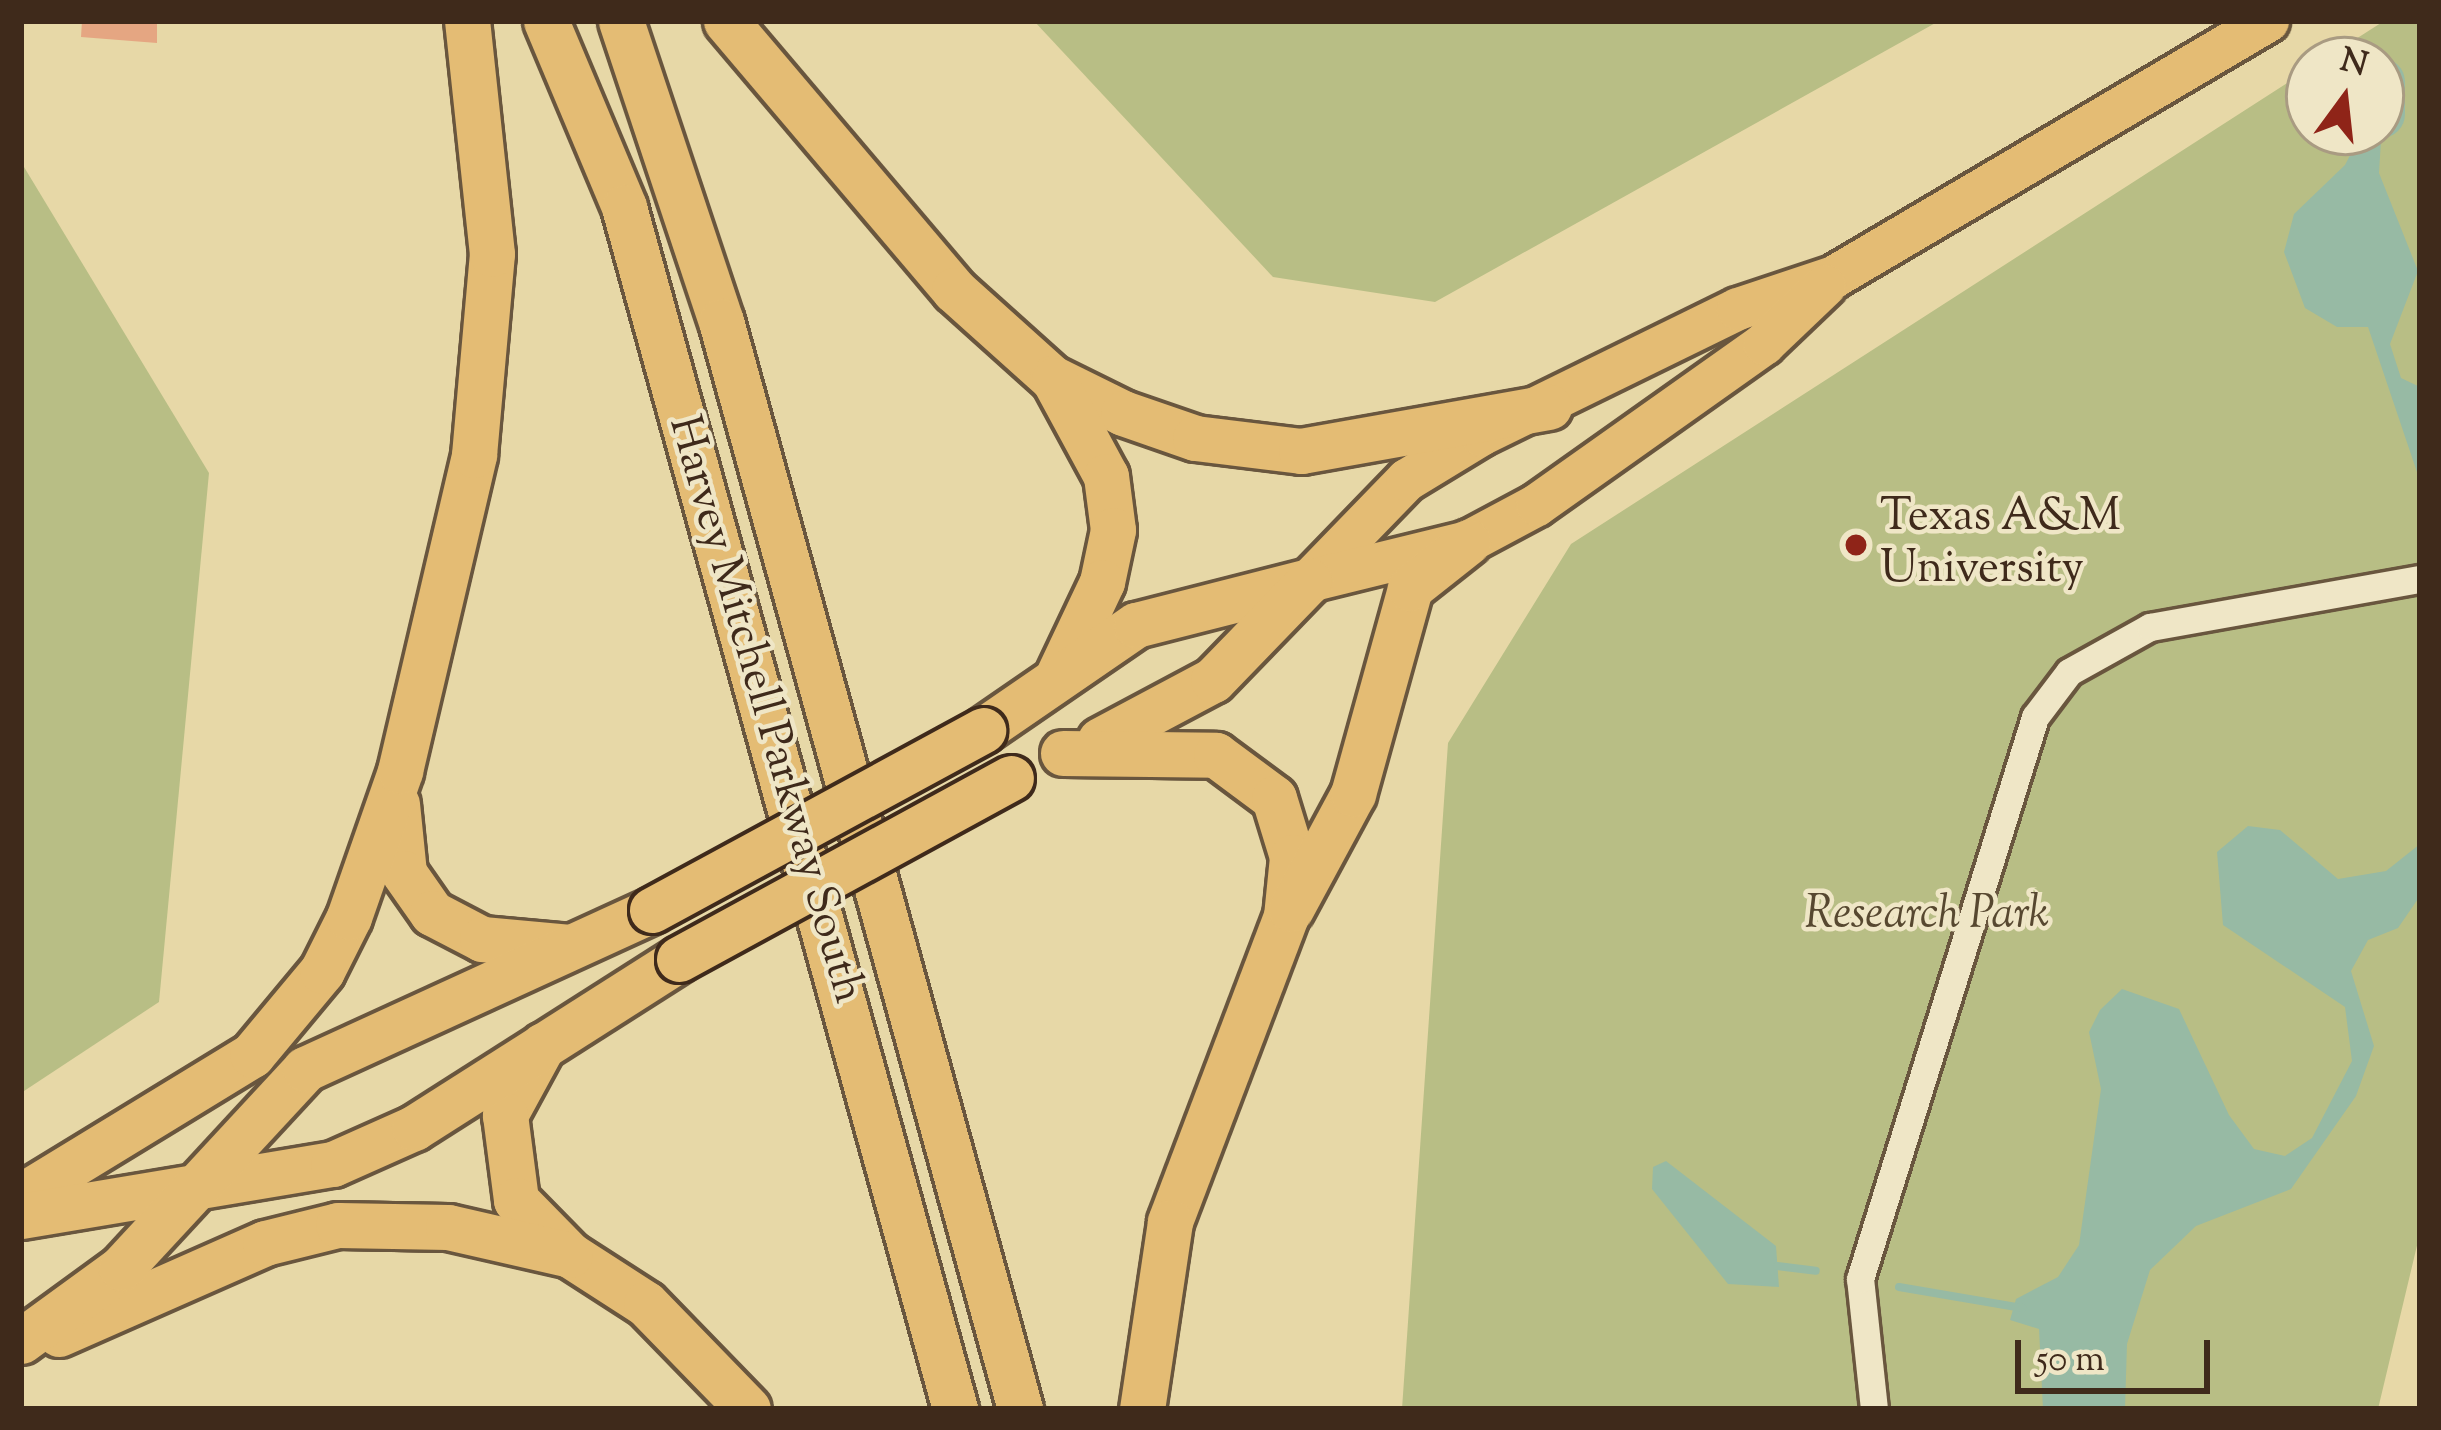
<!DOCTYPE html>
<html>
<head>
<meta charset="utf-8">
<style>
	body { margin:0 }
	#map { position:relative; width:2441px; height:1430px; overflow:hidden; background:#e7d8a7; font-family:"Sorts Mill Goudy",serif }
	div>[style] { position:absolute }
	.green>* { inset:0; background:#b8be85 }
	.water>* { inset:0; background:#97baa4 }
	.stream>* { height:8px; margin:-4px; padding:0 4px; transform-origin:4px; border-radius:4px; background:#97baa4 }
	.river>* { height:48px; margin:-24px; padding:0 24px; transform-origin:24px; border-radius:24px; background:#97baa4 }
	.building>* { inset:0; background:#e5a682 }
	.roads { filter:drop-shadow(3px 0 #69563e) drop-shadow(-3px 0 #69563e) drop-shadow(0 3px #69563e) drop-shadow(0 -3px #69563e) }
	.minor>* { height:27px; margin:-13.5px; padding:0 13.5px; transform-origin:13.5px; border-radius:13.5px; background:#efe6c6 }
	.primary>* { height:42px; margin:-21px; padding:0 21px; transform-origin:21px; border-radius:21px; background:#e4bc74 }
	.trunk>* { height:45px; margin:-22.5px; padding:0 22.5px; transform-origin:22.5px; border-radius:22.5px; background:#e4bc74 }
	.bridges { filter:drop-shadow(3px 0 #3f2a1b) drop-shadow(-3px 0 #3f2a1b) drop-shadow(0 3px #3f2a1b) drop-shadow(0 -3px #3f2a1b) }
	.trunk-bridge>* { height:45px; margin:-22.5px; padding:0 22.5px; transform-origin:22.5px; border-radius:22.5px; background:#e4bc74 }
	.dots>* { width:33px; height:33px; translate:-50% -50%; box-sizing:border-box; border:6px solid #efe6c6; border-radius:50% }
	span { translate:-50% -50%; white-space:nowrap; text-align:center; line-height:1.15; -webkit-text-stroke:9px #efe6c6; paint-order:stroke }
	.poi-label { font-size:45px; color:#3f2a1b }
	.left { translate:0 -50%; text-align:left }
	.street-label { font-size:45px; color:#3f2a1b }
	.park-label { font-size:45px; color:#574830; font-style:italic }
	.frame { position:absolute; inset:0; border:24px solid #3f2a1b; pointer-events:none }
	.north { position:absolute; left:2285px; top:36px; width:120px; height:120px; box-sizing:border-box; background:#efe6c6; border:3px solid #a99b82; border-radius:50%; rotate:15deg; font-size:33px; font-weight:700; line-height:48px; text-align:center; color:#3f2a1b }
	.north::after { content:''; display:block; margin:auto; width:42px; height:54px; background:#8f2418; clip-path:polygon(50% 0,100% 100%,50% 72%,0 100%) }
	.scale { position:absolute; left:2015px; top:1340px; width:195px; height:54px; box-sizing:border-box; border:6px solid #3f2a1b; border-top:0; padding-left:15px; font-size:36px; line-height:42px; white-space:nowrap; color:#3f2a1b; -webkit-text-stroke:9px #efe6c6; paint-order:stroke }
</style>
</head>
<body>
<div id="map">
	<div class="green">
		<div style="clip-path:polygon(1034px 21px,1939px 21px,1435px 302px,1273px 277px)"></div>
		<div style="clip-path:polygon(2384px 21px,2420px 21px,2420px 1233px,2378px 1409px,1402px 1409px,1448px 743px,1571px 544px,2309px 69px,2309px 132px,2381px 132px,2381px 60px,2323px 60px)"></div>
		<div style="clip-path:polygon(21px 162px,209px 473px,159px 1002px,21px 1093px)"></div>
	</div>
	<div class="water">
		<div style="clip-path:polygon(2383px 108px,2379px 173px,2418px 271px,2390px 344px,2401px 378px,2420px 387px,2420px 481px,2368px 327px,2337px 327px,2305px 308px,2284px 252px,2294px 214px,2345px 165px,2362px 132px,2381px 132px)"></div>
		<div style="clip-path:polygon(2248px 826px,2280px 830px,2338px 879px,2386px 871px,2420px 844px,2420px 896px,2398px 928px,2368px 940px,2351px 971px,2374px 1046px,2356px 1096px,2291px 1189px,2196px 1226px,2150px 1270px,2127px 1344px,2125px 1409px,2043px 1409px,2039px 1329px,2010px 1320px,2016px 1299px,2058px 1277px,2079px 1245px,2101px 1089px,2089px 1032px,2100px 1010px,2122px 989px,2179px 1009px,2229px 1115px,2254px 1149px,2285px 1156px,2312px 1138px,2352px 1061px,2345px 1007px,2223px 925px,2217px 852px)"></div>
		<div style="clip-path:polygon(1666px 1161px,1776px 1246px,1779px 1287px,1728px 1284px,1652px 1189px,1653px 1167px)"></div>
	</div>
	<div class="stream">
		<div style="left:1777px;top:1266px;width:39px;rotate:7deg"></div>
		<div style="left:1899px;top:1287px;width:125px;rotate:9.7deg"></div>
	</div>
	<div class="river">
		<div style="left:2381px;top:82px;width:32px;rotate:90deg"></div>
	</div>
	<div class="building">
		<div style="clip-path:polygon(82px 21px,157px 21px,157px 43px,81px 37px)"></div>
	</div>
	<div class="roads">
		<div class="minor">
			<div style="left:1874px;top:1409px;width:131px;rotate:-96.1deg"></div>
			<div style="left:1860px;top:1279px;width:589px;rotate:-72.7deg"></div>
			<div style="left:2035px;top:717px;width:56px;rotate:-52.9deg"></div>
			<div style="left:2069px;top:672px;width:93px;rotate:-29.1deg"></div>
			<div style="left:2150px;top:627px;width:274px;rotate:-10.1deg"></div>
		</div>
		<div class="primary">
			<div style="left:1309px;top:581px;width:141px;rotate:-45.9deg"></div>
			<div style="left:1407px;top:480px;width:87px;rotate:-31.3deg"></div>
			<div style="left:1481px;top:435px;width:286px;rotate:-26.1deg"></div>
			<div style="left:1738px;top:309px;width:101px;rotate:-18.4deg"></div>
			<div style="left:1834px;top:277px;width:504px;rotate:-30.53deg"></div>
			<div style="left:1309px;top:581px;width:164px;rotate:-13.8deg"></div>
			<div style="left:1468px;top:542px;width:78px;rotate:-28.2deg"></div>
			<div style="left:1537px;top:505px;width:278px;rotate:-35.3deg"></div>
			<div style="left:1764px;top:344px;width:84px;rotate:-43.6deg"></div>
		</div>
		<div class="trunk">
			<div style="left:546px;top:21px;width:202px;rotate:67.2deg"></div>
			<div style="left:624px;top:207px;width:1247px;rotate:74.6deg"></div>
			<div style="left:621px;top:21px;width:316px;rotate:71.6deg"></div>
			<div style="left:721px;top:321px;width:1128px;rotate:74.63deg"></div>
			<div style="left:726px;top:21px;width:353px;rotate:49.7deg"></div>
			<div style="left:954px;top:290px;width:132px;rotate:41.9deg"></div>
			<div style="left:1052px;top:378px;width:79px;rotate:26.2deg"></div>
			<div style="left:1123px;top:413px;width:76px;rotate:19.1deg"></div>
			<div style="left:1195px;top:438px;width:107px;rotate:7deg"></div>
			<div style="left:1301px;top:451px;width:252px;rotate:-10.1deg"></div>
			<div style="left:1054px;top:380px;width:109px;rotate:61.6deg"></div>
			<div style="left:1106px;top:476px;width:54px;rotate:82.6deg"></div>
			<div style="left:1113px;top:530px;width:53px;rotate:101.9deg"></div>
			<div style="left:1102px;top:582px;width:101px;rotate:115.3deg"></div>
			<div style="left:983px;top:730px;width:186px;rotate:-34.5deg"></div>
			<div style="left:1136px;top:625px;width:179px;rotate:-14.3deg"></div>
			<div style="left:1100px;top:740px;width:128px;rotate:-28deg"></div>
			<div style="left:1213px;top:680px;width:138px;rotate:-45.9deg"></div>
			<div style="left:1063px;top:753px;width:153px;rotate:0.7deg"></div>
			<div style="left:1216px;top:755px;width:72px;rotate:36.6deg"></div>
			<div style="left:1274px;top:798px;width:62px;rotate:73deg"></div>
			<div style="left:1292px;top:857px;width:59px;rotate:95.8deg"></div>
			<div style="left:1286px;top:916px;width:327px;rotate:110.8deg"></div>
			<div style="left:1170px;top:1222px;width:189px;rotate:98.5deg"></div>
			<div style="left:397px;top:804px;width:69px;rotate:84.2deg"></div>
			<div style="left:404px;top:873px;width:49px;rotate:55deg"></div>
			<div style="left:432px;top:913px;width:56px;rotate:27.5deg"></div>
			<div style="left:482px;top:939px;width:88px;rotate:5.2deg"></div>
			<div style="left:1291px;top:909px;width:131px;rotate:-61.7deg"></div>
			<div style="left:1353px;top:794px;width:214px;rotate:-74.5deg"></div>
			<div style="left:1410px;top:588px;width:74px;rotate:-38.4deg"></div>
			<div style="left:543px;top:1045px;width:80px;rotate:118.5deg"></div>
			<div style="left:505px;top:1115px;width:86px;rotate:82.6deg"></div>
			<div style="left:516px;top:1200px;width:77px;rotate:45.5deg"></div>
			<div style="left:570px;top:1255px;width:90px;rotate:32.8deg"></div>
			<div style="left:646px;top:1304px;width:146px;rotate:45.8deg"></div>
			<div style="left:21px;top:1196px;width:271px;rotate:-31.4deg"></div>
			<div style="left:252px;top:1055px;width:109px;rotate:-50.2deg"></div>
			<div style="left:322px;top:971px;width:60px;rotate:-63.4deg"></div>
			<div style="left:349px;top:917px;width:155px;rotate:-70.7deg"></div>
			<div style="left:400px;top:771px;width:325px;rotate:-76.8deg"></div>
			<div style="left:474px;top:455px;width:202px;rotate:-84.9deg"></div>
			<div style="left:492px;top:254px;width:234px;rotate:-96.1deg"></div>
			<div style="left:21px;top:1216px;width:316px;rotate:-9.5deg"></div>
			<div style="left:333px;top:1164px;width:89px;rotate:-24deg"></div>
			<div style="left:414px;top:1128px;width:314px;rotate:-32.5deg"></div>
			<div style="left:59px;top:1334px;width:225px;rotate:-23.8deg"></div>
			<div style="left:265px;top:1243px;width:75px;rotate:-13.9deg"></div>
			<div style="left:338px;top:1225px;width:110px;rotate:1deg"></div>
			<div style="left:448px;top:1227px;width:125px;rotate:12.9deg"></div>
			<div style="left:21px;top:1341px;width:124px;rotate:-36.1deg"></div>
			<div style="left:121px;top:1268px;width:271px;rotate:-47.2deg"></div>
			<div style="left:305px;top:1069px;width:382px;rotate:-24.6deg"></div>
		</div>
	</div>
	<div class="bridges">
		<div class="trunk-bridge">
			<div style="left:652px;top:910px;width:377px;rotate:-28.5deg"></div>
			<div style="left:679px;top:959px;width:378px;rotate:-28.6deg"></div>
		</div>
	</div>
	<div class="dots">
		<div style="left:1856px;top:545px;background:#8f2418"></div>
	</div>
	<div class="poi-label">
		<span class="left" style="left:1880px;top:545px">Texas A&amp;M<br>University</span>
	</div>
	<div class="street-label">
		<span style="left:764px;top:710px;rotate:74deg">Harvey Mitchell Parkway South</span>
	</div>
	<div class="park-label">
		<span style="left:1927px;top:916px">Research Park</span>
	</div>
	<div class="frame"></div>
	<div class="north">N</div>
	<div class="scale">50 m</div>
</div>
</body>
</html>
